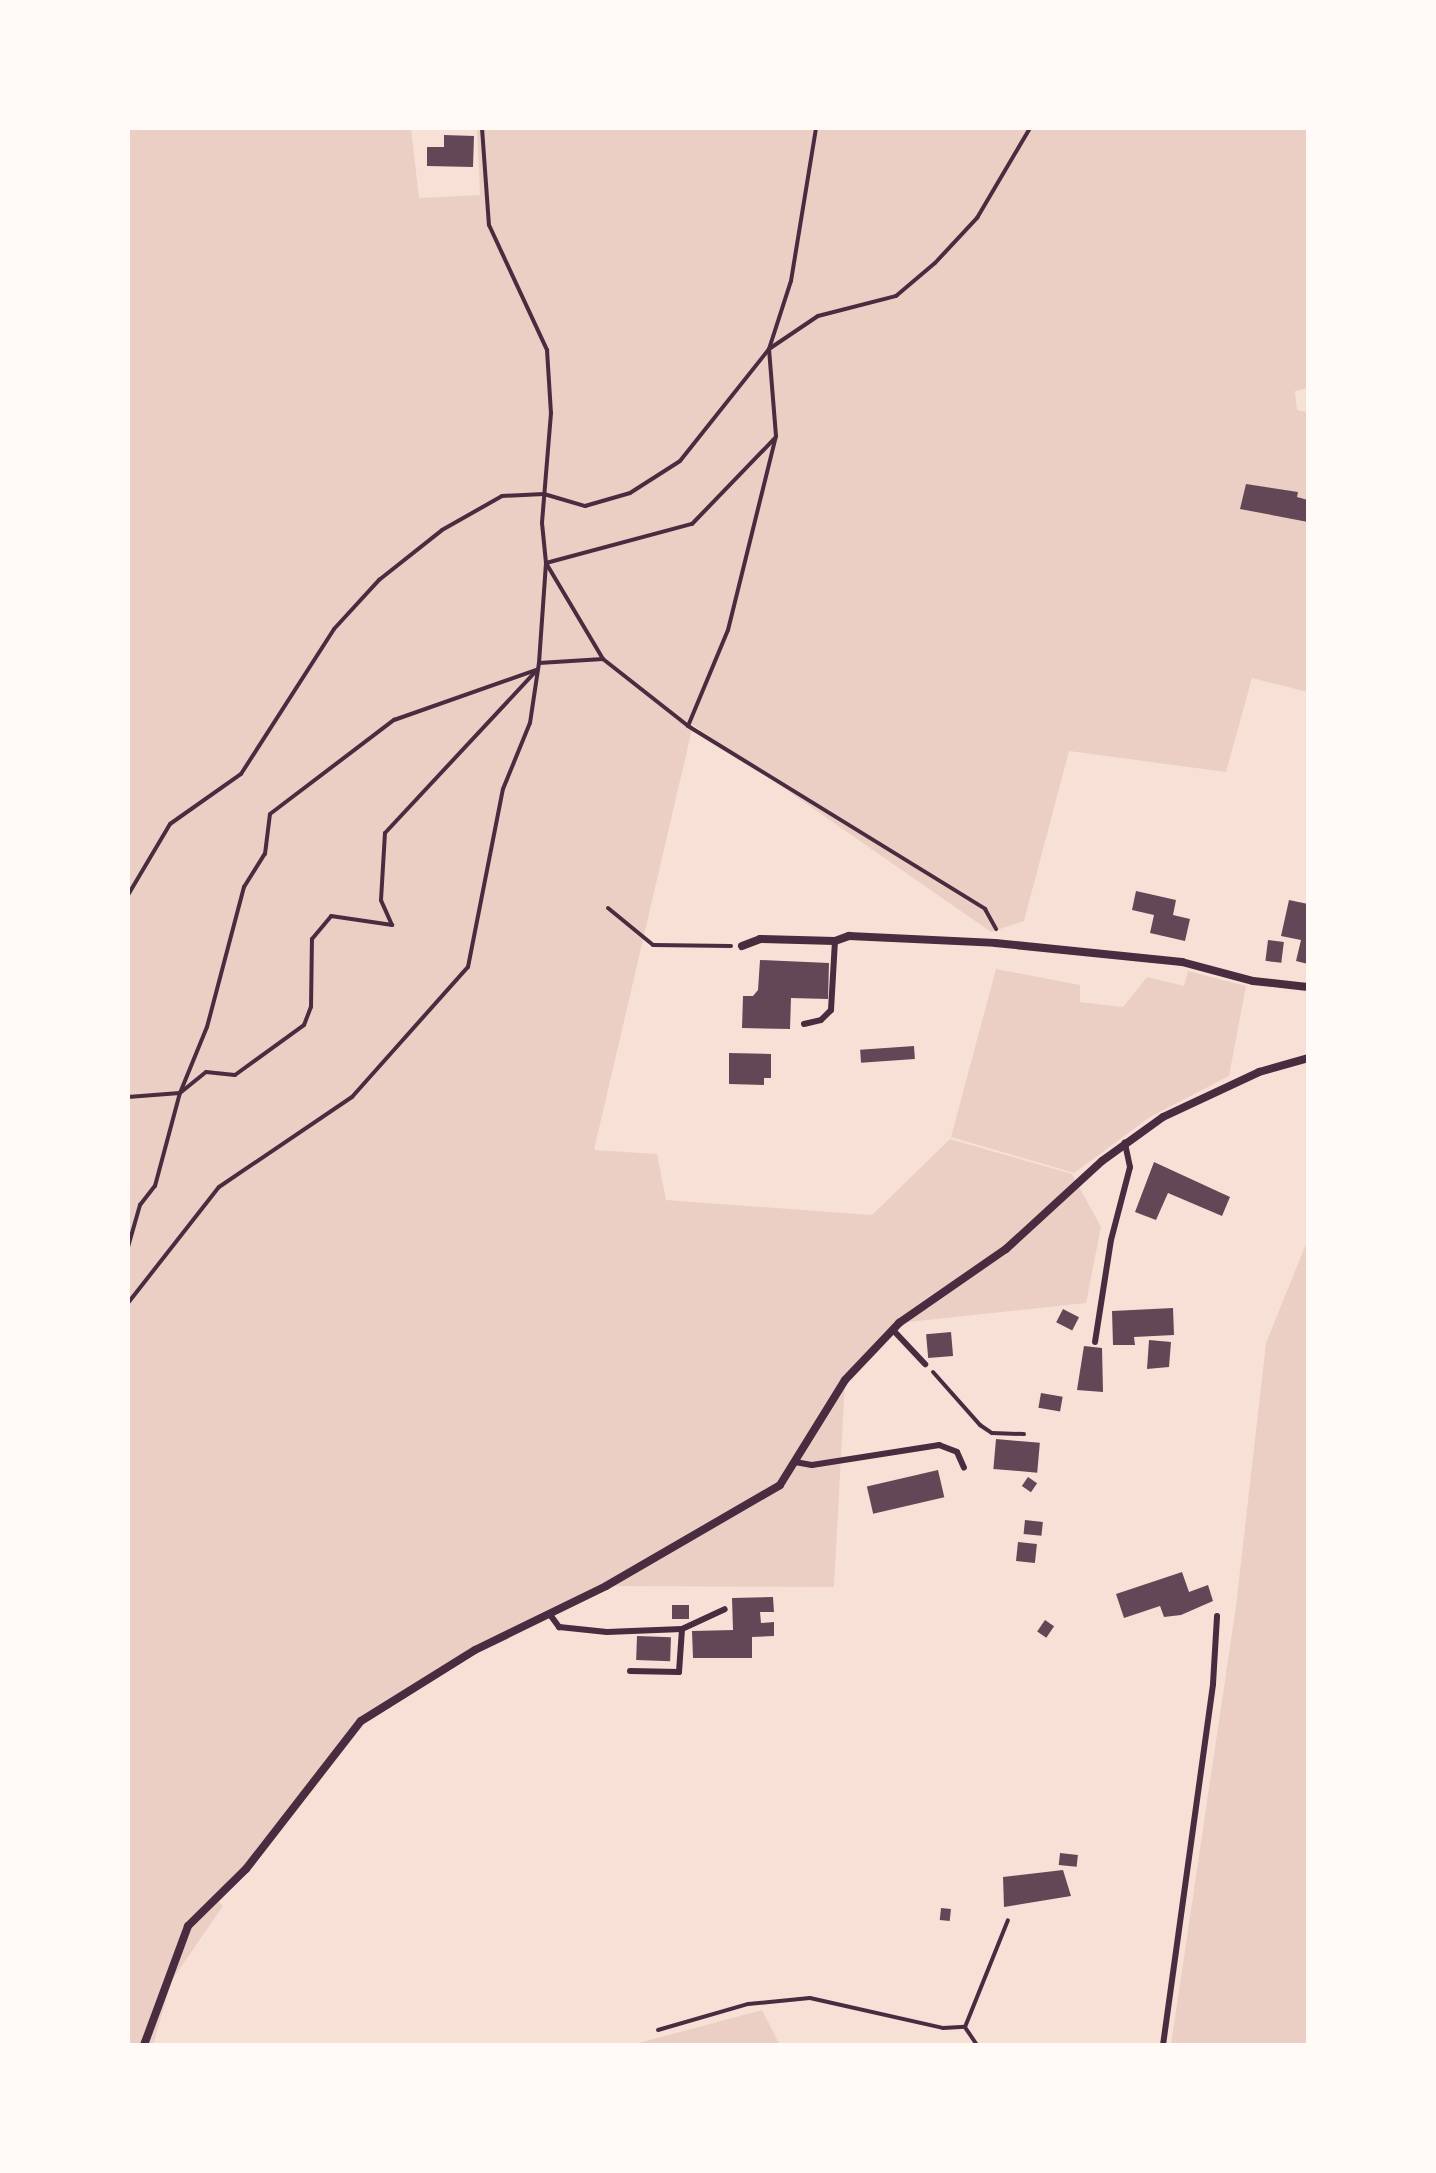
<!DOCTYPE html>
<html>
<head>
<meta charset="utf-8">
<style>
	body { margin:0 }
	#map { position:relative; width:1436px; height:2173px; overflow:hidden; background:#f7e1d7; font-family:Rubik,sans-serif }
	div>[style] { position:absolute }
	.green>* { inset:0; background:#ebcfc5 }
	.building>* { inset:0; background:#644757; transform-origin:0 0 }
	.path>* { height:4px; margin:-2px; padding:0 2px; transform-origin:2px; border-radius:2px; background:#4a2c40 }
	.service>* { height:6px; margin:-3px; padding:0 3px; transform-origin:3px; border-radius:3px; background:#4a2c40 }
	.minor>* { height:8px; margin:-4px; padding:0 4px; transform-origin:4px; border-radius:4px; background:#4a2c40 }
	span { translate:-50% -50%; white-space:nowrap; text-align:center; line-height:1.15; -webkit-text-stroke:6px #fffaf5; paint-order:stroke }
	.frame { position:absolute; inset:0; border:130px solid #fffaf5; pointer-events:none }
</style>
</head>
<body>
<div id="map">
	<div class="green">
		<div style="clip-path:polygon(128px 128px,411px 128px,419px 198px,480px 195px,477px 128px,1308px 128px,1308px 388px,1295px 391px,1297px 410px,1308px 412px,1308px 692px,1252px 678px,1226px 772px,1069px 751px,1024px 921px,991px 932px,693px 725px,594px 1150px,657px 1154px,666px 1200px,872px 1215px,950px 1139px,1072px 1174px,1101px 1227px,1086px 1303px,899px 1323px,845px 1380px,834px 1587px,606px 1586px,475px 1650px,361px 1721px,246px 1869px,214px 1897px,223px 1906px,172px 1980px,153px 2045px,128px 2045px)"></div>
		<div style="clip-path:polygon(996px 969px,1080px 985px,1080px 1002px,1123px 1007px,1147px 977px,1184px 986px,1188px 971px,1246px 986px,1229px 1076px,1150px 1117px,1074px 1173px,951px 1137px)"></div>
		<div style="clip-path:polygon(1308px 1239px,1308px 2045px,1171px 2045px,1236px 1606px,1266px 1343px)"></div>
		<div style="clip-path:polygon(762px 2010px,780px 2045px,631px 2045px)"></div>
	</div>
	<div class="building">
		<div style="clip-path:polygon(444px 135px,474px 136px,473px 167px,427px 166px,427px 147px,444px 147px)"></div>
		<div style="clip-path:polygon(1246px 484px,1298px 492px,1297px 497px,1308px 500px,1308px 522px,1240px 509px)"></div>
		<div style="clip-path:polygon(1136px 891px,1176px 900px,1173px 915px,1190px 919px,1185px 941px,1150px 933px,1154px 915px,1132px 910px)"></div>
		<div style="clip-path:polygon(1289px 900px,1308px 904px,1308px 964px,1296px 961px,1301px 940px,1281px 936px)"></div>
		<div style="left:1268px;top:940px;width:16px;height:21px;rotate:7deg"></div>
		<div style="clip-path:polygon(760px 960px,829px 963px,828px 999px,791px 998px,790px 1029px,742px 1028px,743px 996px,753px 996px,758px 990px)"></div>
		<div style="left:914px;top:1046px;width:13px;height:54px;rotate:86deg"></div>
		<div style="clip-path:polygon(729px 1053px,771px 1054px,771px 1078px,764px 1078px,764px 1085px,729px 1084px)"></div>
		<div style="clip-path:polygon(1154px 1162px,1230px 1197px,1222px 1216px,1168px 1193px,1156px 1220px,1135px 1212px)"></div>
		<div style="clip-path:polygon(1173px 1308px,1174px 1335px,1134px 1337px,1135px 1345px,1113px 1345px,1112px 1311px)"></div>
		<div style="left:1063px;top:1309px;width:18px;height:15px;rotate:27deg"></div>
		<div style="left:951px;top:1332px;width:24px;height:25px;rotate:85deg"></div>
		<div style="clip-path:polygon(1149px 1340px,1171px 1342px,1169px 1367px,1147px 1369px)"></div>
		<div style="clip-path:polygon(1084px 1346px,1102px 1348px,1103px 1392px,1077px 1390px)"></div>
		<div style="left:1041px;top:1393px;width:22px;height:15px;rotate:10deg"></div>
		<div style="left:996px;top:1439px;width:44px;height:30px;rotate:5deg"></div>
		<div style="left:938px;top:1470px;width:28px;height:73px;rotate:77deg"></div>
		<div style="left:1028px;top:1477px;width:11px;height:11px;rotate:34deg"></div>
		<div style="left:1025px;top:1520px;width:18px;height:14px;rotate:6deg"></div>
		<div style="left:1018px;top:1542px;width:19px;height:19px;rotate:6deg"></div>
		<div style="clip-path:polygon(1182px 1572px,1189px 1592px,1208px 1585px,1213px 1601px,1181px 1615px,1164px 1617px,1160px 1606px,1124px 1618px,1116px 1594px)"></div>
		<div style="clip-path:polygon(773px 1597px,774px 1612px,760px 1612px,761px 1623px,774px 1622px,774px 1636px,752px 1637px,752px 1658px,693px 1658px,692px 1631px,733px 1630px,732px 1598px)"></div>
		<div style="left:672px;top:1605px;width:17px;height:14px"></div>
		<div style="left:1045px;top:1620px;width:11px;height:14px;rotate:34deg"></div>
		<div style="left:637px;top:1636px;width:34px;height:24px;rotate:2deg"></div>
		<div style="left:1060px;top:1853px;width:18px;height:12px;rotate:6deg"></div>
		<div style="clip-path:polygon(1063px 1870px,1071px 1896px,1004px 1907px,1003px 1877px)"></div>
		<div style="left:941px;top:1908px;width:10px;height:12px;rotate:6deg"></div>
	</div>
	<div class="path">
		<div style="left:482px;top:128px;width:97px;rotate:85.9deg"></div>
		<div style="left:489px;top:225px;width:138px;rotate:65.1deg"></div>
		<div style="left:547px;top:350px;width:63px;rotate:86.4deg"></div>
		<div style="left:551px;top:413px;width:110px;rotate:94.7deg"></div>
		<div style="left:542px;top:523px;width:40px;rotate:84.3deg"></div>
		<div style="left:546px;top:563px;width:112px;rotate:59.3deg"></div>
		<div style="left:603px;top:659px;width:108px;rotate:38.2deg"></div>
		<div style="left:688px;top:726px;width:349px;rotate:31.6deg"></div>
		<div style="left:985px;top:909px;width:23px;rotate:61deg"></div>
		<div style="left:539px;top:663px;width:100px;rotate:-86deg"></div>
		<div style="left:546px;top:563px;width:151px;rotate:-15deg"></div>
		<div style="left:692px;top:524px;width:120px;rotate:-46deg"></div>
		<div style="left:688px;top:726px;width:104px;rotate:-67.4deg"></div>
		<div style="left:728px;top:630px;width:200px;rotate:-76.1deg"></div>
		<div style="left:776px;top:436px;width:87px;rotate:-94.6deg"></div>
		<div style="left:769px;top:349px;width:71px;rotate:-72.1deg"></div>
		<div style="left:791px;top:281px;width:155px;rotate:-80.7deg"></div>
		<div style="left:128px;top:895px;width:82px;rotate:-59.4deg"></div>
		<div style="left:170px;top:824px;width:87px;rotate:-35.2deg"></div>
		<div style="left:241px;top:774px;width:172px;rotate:-57.3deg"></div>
		<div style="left:334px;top:629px;width:67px;rotate:-47.4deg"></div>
		<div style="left:379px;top:580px;width:80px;rotate:-38.4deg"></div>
		<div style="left:442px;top:530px;width:69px;rotate:-29.5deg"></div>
		<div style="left:502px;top:496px;width:42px;rotate:-2.7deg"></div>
		<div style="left:544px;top:494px;width:43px;rotate:16.3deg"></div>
		<div style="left:585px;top:506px;width:47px;rotate:-16.1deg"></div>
		<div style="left:630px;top:493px;width:59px;rotate:-32.6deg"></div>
		<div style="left:680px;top:461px;width:143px;rotate:-51.5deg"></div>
		<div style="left:769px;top:349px;width:59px;rotate:-34deg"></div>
		<div style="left:818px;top:316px;width:81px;rotate:-14.4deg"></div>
		<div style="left:896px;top:296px;width:51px;rotate:-40.2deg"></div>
		<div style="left:935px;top:263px;width:62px;rotate:-47deg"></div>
		<div style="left:977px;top:218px;width:104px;rotate:-59.5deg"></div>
		<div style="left:608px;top:908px;width:58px;rotate:39.4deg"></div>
		<div style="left:653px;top:945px;width:78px;rotate:0.7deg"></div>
		<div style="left:128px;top:1097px;width:52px;rotate:-4.4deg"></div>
		<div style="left:180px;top:1093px;width:71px;rotate:-67.8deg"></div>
		<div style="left:207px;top:1027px;width:145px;rotate:-75.2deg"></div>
		<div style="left:244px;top:887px;width:39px;rotate:-58deg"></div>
		<div style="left:265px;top:854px;width:40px;rotate:-82.9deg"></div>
		<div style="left:270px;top:814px;width:156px;rotate:-37.2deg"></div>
		<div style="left:394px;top:720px;width:151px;rotate:-19.4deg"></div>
		<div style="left:128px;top:1247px;width:44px;rotate:-74.1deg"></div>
		<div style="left:140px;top:1205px;width:24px;rotate:-52deg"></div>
		<div style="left:155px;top:1186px;width:96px;rotate:-75deg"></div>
		<div style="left:180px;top:1093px;width:33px;rotate:-39deg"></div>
		<div style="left:206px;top:1072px;width:29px;rotate:6deg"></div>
		<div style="left:235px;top:1075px;width:85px;rotate:-35.9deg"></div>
		<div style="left:304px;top:1025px;width:19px;rotate:-69deg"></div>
		<div style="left:311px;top:1007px;width:68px;rotate:-89.2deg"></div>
		<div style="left:312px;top:939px;width:30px;rotate:-50deg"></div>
		<div style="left:331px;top:916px;width:62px;rotate:8.4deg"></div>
		<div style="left:392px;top:925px;width:27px;rotate:-114deg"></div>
		<div style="left:381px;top:900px;width:67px;rotate:-86.6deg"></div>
		<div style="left:385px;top:833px;width:221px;rotate:-47deg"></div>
		<div style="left:128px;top:1303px;width:147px;rotate:-51.9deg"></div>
		<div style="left:219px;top:1187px;width:161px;rotate:-34.1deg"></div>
		<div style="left:352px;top:1097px;width:174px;rotate:-48.3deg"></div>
		<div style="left:468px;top:967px;width:181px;rotate:-78.9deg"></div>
		<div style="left:503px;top:789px;width:71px;rotate:-67.8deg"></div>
		<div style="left:530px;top:723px;width:61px;rotate:-81.5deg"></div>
		<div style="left:539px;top:663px;width:64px;rotate:-3.6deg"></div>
		<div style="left:933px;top:1372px;width:71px;rotate:48.4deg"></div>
		<div style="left:980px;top:1425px;width:14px;rotate:34deg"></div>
		<div style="left:992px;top:1433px;width:32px;rotate:2deg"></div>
		<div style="left:658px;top:2030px;width:94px;rotate:-16.1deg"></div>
		<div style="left:748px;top:2004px;width:62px;rotate:-5.5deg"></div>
		<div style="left:810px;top:1998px;width:136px;rotate:12.7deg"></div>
		<div style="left:943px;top:2028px;width:22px;rotate:-3deg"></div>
		<div style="left:977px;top:2045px;width:22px;rotate:-124deg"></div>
		<div style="left:965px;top:2027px;width:115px;rotate:-68.1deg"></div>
	</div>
	<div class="service">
		<div style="left:804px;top:1024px;width:17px;rotate:-13deg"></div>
		<div style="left:821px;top:1020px;width:14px;rotate:-45deg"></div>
		<div style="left:831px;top:1010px;width:69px;rotate:-86.7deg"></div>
		<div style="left:893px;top:1330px;width:47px;rotate:46.7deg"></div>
		<div style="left:1095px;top:1342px;width:103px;rotate:-81.1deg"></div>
		<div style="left:1111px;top:1240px;width:75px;rotate:-75.4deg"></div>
		<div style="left:1130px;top:1167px;width:25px;rotate:-102deg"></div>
		<div style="left:795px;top:1462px;width:17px;rotate:10deg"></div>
		<div style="left:812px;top:1465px;width:129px;rotate:-8.9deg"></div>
		<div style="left:939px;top:1445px;width:19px;rotate:21deg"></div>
		<div style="left:957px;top:1452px;width:17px;rotate:66deg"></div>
		<div style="left:551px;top:1616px;width:14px;rotate:54deg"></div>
		<div style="left:559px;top:1627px;width:48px;rotate:5.9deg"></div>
		<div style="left:607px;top:1632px;width:75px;rotate:-2.3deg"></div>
		<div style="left:682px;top:1629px;width:47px;rotate:-24.9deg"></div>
		<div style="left:630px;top:1671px;width:49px;rotate:1.2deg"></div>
		<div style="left:679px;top:1672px;width:43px;rotate:-86deg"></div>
		<div style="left:1163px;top:2045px;width:364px;rotate:-82.1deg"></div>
		<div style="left:1213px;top:1684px;width:68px;rotate:-86.6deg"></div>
	</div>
	<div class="minor">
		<div style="left:742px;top:946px;width:19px;rotate:-21deg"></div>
		<div style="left:760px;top:939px;width:75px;rotate:1.5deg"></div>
		<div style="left:835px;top:941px;width:15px;rotate:-20deg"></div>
		<div style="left:849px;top:936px;width:146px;rotate:2.7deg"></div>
		<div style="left:995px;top:943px;width:188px;rotate:5.8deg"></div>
		<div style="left:1182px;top:962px;width:73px;rotate:15deg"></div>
		<div style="left:1253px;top:981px;width:55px;rotate:6.2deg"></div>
		<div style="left:144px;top:2045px;width:127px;rotate:-69.7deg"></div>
		<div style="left:188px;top:1926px;width:81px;rotate:-44.5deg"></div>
		<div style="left:246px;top:1869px;width:187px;rotate:-52.2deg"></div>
		<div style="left:361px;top:1721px;width:134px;rotate:-31.9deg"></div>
		<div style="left:475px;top:1650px;width:146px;rotate:-26deg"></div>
		<div style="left:606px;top:1586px;width:201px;rotate:-30.1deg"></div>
		<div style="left:780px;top:1485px;width:123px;rotate:-58.2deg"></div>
		<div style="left:845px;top:1380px;width:79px;rotate:-46.5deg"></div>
		<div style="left:899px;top:1323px;width:130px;rotate:-34.7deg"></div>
		<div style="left:1006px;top:1249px;width:130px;rotate:-42.5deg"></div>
		<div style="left:1102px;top:1161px;width:75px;rotate:-35.8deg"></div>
		<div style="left:1163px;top:1117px;width:106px;rotate:-25.1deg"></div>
		<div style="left:1259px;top:1072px;width:51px;rotate:-15.9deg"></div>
	</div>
	<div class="frame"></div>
</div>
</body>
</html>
